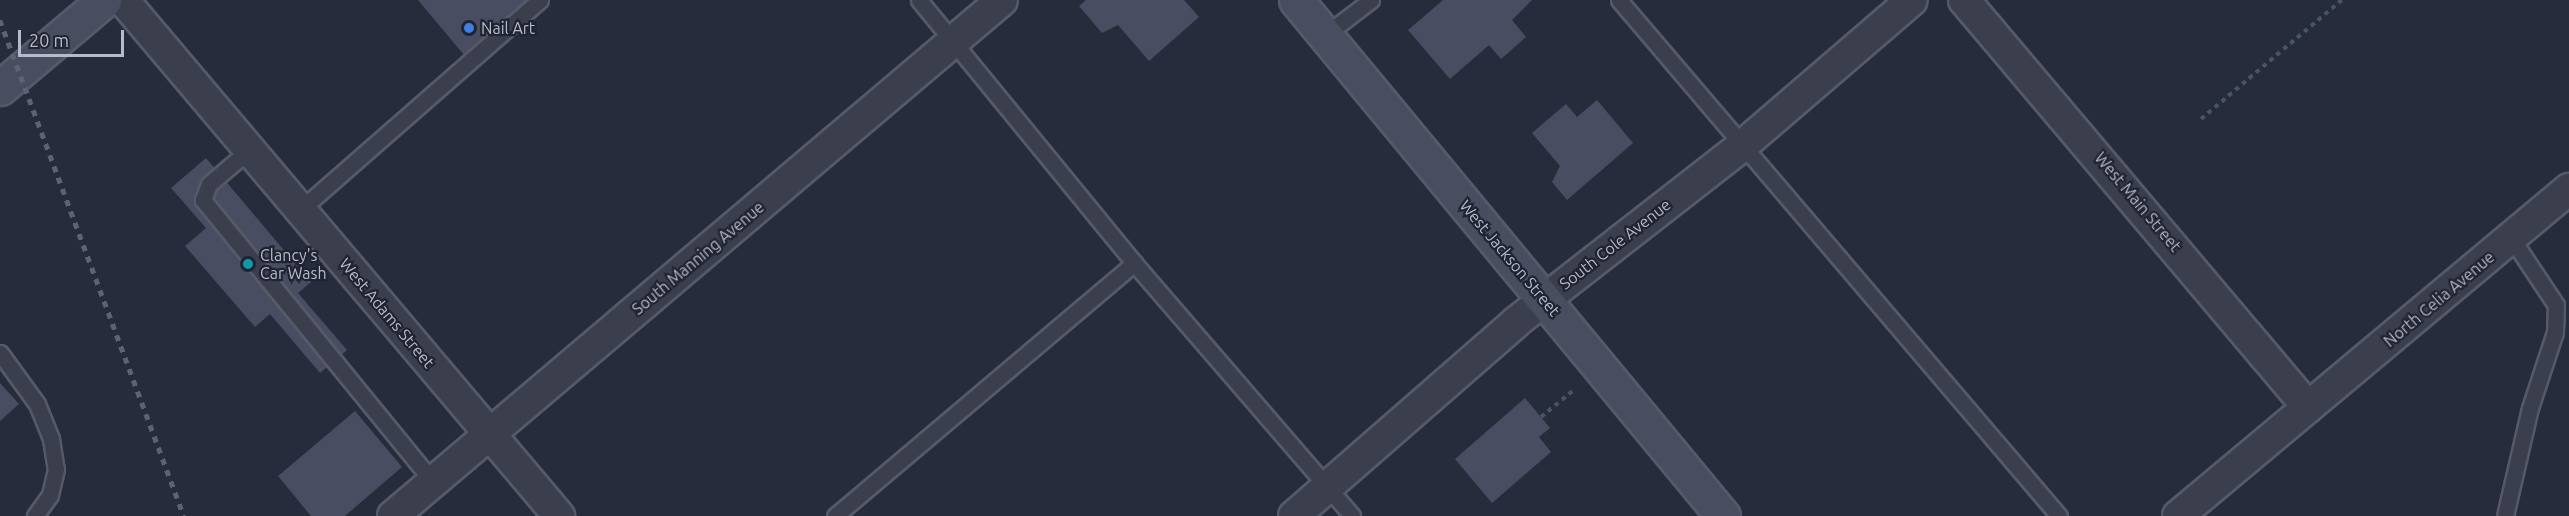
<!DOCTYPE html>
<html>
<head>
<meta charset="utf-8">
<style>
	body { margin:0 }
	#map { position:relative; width:2569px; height:516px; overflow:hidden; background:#272c3d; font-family:Ubuntu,sans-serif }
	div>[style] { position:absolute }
	.building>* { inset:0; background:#494d61 }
	.path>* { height:4px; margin-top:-2px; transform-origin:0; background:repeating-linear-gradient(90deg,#49565d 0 4.5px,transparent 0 9px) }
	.roads { filter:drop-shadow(2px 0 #565a68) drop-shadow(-2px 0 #565a68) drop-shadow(0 2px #565a68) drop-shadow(0 -2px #565a68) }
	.service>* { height:15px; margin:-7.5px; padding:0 7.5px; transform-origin:7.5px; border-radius:7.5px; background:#3b3f4d }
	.minor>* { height:30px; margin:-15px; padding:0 15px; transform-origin:15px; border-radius:15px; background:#3b3f4d }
	.secondary>* { height:33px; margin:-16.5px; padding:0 16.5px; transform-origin:16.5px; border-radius:16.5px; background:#494d60 }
	.rail>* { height:4.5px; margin-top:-2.25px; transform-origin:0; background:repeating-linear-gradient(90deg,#5d6274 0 6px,transparent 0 12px) }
	.dots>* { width:16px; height:16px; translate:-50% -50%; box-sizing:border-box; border:3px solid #202432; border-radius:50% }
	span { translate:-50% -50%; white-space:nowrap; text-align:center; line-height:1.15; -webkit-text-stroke:4.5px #202432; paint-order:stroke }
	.poi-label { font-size:16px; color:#b7bac8 }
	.left { translate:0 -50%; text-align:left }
	.street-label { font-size:16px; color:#b7bac8 }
	.scale { position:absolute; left:18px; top:30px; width:106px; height:27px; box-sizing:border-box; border:3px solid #b7bac8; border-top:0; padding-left:8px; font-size:18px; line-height:21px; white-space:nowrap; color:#b7bac8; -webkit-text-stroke:4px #202432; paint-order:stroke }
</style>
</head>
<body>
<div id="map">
	<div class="building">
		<div style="clip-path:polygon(418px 0,529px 0,464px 55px)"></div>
		<div style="clip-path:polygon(1086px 0,1184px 0,1199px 17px,1149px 61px,1118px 25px,1102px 33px,1079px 6px)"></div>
		<div style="clip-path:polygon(1443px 0,1532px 0,1512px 20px,1526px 37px,1501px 59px,1489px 45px,1450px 79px,1408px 30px)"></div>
		<div style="clip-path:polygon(1597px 100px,1633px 143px,1567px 200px,1552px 182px,1560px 166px,1532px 133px,1566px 104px,1577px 117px)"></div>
		<div style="clip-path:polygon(206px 158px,311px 282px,298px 293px,347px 350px,320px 373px,270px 314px,255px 327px,185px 246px,206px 228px,171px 188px)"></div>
		<div style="clip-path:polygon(0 383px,19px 404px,0 421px)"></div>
		<div style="clip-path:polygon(1525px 398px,1550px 428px,1539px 437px,1551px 452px,1492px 503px,1455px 459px)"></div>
		<div style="clip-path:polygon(355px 411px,402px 467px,345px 516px,311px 516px,278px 476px)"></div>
	</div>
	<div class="path">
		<div style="left:2201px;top:119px;width:185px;rotate:-40.2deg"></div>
		<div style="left:1541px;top:417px;width:44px;rotate:-39.5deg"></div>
	</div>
	<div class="roads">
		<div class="service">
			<div style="left:919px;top:0;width:340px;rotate:50.7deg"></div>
			<div style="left:1134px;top:263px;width:334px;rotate:49.2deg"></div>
			<div style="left:1619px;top:0;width:678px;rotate:49.55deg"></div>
			<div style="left:1325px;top:35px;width:58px;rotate:-37.3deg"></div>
			<div style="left:249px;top:150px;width:52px;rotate:139.6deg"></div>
			<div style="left:209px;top:184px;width:17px;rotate:111deg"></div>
			<div style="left:203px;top:200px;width:365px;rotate:50.8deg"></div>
			<div style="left:300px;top:210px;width:319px;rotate:-41.2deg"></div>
			<div style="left:0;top:353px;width:63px;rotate:54deg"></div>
			<div style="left:37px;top:404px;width:38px;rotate:68deg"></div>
			<div style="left:51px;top:439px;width:30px;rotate:81deg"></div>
			<div style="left:56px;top:469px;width:27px;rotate:103deg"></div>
			<div style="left:50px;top:495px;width:26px;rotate:126deg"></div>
			<div style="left:835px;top:516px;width:392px;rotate:-40.2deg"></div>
			<div style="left:2505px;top:516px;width:111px;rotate:-77deg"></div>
			<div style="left:2530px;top:408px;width:80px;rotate:-71.8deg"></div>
			<div style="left:2555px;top:332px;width:27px;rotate:-88deg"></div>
			<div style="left:2556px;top:305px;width:79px;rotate:-123.7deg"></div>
		</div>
		<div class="minor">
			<div style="left:123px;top:0;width:676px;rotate:49.8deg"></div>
			<div style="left:1964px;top:0;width:533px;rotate:49.8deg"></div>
			<div style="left:393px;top:516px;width:798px;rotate:-40.27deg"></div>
			<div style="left:1294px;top:516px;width:295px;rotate:-41.1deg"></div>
			<div style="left:1516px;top:322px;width:285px;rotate:-37.9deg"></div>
			<div style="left:1741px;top:147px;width:225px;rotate:-40.7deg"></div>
			<div style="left:2178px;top:516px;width:510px;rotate:-39.91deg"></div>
		</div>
		<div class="secondary">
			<div style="left:1296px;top:0;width:670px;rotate:50.39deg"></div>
			<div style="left:0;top:88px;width:136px;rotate:-40.2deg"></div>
		</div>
	</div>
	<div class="rail">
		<div style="left:0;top:20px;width:529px;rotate:69.65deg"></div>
	</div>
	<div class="dots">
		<div style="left:469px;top:28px;background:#3f7fe0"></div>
		<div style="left:248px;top:264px;background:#0f9aa8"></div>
	</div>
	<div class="poi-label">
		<span class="left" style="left:481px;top:28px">Nail Art</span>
		<span class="left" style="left:260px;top:264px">Clancy's<br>Car Wash</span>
	</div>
	<div class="street-label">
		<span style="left:2138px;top:202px;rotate:50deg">West Main Street</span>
		<span style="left:1615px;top:244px;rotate:-38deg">South Cole Avenue</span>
		<span style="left:698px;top:258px;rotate:-40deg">South Manning Avenue</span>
		<span style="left:1510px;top:258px;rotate:50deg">West Jackson Street</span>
		<span style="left:2439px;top:299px;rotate:-40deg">North Celia Avenue</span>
		<span style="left:387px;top:313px;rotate:50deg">West Adams Street</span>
	</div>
	<div class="scale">20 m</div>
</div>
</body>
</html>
